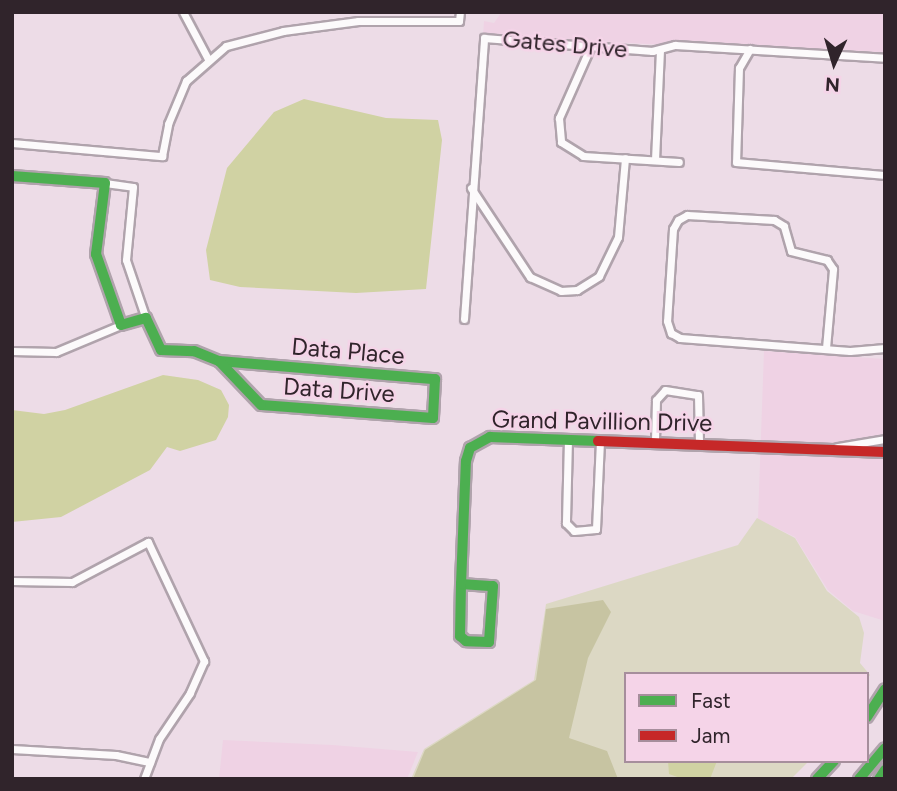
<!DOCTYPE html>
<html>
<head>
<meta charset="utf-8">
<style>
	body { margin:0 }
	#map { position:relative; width:897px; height:791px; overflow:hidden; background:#eddce7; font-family:Figtree,sans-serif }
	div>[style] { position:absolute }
	.built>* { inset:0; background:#efd2e4 }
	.green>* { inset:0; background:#dcd8c4 }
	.forest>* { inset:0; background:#c7c4a2 }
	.water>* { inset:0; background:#d0d2a3 }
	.roads { filter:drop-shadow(2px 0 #b0a3ac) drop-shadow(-2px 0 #b0a3ac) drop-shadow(0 2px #b0a3ac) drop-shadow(0 -2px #b0a3ac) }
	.street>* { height:7px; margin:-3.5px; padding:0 3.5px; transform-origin:3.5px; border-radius:3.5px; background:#fcfafb }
	.fast>* { height:10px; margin:-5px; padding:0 5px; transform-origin:5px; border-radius:5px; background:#4caf50 }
	.jam>* { height:10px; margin:-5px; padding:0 5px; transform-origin:5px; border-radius:5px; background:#c62828 }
	span { translate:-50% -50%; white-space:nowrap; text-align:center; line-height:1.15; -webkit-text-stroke:5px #f5d4e8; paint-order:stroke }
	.street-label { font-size:24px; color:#30242b }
	.frame { position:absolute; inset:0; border:14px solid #30242b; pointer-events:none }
	.legend { position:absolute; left:624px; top:672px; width:245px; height:91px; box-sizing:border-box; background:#f5d4e8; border:2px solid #a68e9c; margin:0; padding:9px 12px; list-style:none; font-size:21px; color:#30242b }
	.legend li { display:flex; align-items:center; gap:14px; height:35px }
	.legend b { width:35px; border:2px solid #a68e9c }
	.north { position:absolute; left:799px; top:28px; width:70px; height:70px; -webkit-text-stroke:5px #f5d4e8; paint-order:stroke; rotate:184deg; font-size:19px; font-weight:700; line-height:28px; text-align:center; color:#30242b }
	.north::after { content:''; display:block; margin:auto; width:24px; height:32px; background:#30242b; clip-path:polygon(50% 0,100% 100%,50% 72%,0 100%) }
</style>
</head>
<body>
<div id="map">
	<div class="built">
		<div style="clip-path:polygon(509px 12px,885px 12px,885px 57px,483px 35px,484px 21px,494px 23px,501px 13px)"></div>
		<div style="clip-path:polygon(764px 351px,885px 359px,885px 621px,853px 611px,828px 590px,795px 537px,758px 519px)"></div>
		<div style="clip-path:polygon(223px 740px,332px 745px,418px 752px,407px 779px,219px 779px)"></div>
	</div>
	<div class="green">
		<div style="clip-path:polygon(757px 518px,795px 538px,827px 591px,859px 617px,864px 633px,860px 663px,870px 675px,867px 679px,867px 674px,626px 674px,626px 761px,809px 761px,791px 779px,411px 779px,424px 749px,534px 680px,546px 604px,738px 545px)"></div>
	</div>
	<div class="forest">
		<div style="clip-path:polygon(603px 600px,611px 612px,588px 658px,569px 738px,607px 751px,618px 779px,413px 779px,425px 750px,536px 680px,546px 609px)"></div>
	</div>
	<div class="water">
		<div style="clip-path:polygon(304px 99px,386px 118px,438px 120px,442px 140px,426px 289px,356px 293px,240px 287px,210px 280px,206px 250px,227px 168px,274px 112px)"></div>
		<div style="clip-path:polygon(163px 375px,198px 380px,221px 390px,229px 405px,228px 417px,216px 440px,180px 451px,167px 447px,150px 470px,61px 517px,12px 522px,12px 410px,44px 414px,65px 410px)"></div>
		<div style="clip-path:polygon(668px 761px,717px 761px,710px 779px,683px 779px,669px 774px)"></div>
	</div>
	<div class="roads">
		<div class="street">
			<div style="left:183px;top:12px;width:53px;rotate:62deg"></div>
			<div style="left:590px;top:48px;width:77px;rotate:113.9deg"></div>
			<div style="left:559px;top:118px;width:24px;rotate:85deg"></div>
			<div style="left:561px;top:142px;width:26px;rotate:32deg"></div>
			<div style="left:583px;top:156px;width:96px;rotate:3.6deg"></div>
			<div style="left:750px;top:49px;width:22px;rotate:120deg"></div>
			<div style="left:739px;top:68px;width:94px;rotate:91.8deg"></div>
			<div style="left:736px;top:162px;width:150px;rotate:5deg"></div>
			<div style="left:12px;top:143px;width:151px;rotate:5deg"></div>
			<div style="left:162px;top:156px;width:33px;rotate:-79deg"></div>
			<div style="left:168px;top:124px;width:47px;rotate:-67.3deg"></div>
			<div style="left:186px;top:81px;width:53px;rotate:-41.2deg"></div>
			<div style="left:226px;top:46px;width:59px;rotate:-14.7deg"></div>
			<div style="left:283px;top:31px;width:76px;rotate:-7.6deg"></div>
			<div style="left:358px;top:21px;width:101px"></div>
			<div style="left:459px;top:21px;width:9px;rotate:-84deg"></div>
			<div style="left:655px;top:160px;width:110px;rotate:-87.4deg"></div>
			<div style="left:105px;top:183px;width:28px;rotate:8deg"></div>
			<div style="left:133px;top:187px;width:73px;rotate:95.5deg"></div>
			<div style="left:126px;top:260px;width:62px;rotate:71.3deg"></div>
			<div style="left:471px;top:188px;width:107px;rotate:56.5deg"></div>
			<div style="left:530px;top:277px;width:34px;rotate:24deg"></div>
			<div style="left:561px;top:291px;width:16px;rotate:-4deg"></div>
			<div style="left:577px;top:290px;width:26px;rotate:-32deg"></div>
			<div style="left:599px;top:276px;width:43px;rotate:-64deg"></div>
			<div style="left:618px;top:237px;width:79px;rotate:-84.9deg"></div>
			<div style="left:464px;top:319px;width:282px;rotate:-85.9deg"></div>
			<div style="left:484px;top:38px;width:169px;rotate:4.4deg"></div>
			<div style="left:652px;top:51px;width:24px;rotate:-15deg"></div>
			<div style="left:675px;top:45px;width:210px;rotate:3.5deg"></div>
			<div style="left:826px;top:348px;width:79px;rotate:-84.9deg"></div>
			<div style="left:833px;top:269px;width:11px;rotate:-124deg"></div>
			<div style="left:827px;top:260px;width:37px;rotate:-166deg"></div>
			<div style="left:791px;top:251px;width:26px;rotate:-106deg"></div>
			<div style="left:784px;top:226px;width:12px;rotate:-149deg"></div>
			<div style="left:774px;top:220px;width:87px;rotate:-176.7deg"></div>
			<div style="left:687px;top:215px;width:10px;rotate:151deg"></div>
			<div style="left:678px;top:220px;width:10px;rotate:119deg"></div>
			<div style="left:673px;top:229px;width:92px;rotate:93.7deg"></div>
			<div style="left:667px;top:321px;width:13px;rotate:72deg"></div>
			<div style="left:671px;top:333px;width:10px;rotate:29deg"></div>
			<div style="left:680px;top:338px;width:170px;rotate:4.4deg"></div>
			<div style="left:850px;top:351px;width:35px;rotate:-5deg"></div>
			<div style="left:12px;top:351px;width:44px;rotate:1.3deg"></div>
			<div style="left:56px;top:352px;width:70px;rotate:-22.6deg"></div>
			<div style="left:568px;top:439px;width:84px;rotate:91.4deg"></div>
			<div style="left:566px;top:523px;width:11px;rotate:45deg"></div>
			<div style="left:574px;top:531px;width:22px;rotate:-5deg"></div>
			<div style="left:596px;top:529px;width:89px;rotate:-87.4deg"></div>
			<div style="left:655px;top:441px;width:41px;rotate:-88.6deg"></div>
			<div style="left:656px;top:400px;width:13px;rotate:-48deg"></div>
			<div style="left:665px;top:390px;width:33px;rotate:9deg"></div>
			<div style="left:698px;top:395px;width:48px;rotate:88.8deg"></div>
			<div style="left:837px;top:447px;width:49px;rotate:-9.5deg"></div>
			<div style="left:12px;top:581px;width:60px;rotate:1deg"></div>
			<div style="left:72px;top:582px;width:86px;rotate:-27.8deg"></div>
			<div style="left:148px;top:542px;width:132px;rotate:64.8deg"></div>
			<div style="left:204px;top:661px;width:35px;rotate:114deg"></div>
			<div style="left:190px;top:693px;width:55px;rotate:124deg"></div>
			<div style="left:159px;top:739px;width:43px;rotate:110.6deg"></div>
			<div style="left:12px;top:749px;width:104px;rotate:3.3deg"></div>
			<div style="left:116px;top:755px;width:35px;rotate:12deg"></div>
		</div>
		<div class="fast">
			<div style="left:12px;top:176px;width:93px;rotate:4.3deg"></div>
			<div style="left:105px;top:183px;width:72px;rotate:97.2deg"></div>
			<div style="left:96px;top:254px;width:75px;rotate:70.6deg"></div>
			<div style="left:121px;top:325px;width:26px;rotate:-16deg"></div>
			<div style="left:146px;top:318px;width:35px;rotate:65deg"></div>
			<div style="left:161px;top:350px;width:33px;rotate:2deg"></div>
			<div style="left:194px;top:351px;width:27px;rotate:22deg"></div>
			<div style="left:219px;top:361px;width:217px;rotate:4.8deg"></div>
			<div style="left:435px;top:379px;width:39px;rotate:93deg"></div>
			<div style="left:433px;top:418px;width:172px;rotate:-175.7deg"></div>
			<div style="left:261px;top:405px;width:61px;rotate:-133.7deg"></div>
			<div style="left:461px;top:584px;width:32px;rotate:4deg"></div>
			<div style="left:493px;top:586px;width:56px;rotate:94.1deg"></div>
			<div style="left:489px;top:642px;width:23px;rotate:-178deg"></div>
			<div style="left:466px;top:641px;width:8px;rotate:-140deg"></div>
			<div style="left:460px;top:636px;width:52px;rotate:-88.9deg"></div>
			<div style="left:461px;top:584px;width:123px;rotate:-87.7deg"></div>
			<div style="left:466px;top:461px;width:14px;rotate:-73deg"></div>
			<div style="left:470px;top:448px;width:23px;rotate:-29deg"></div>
			<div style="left:490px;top:437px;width:108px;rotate:2.1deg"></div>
			<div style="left:867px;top:717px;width:33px;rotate:-57deg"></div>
			<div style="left:817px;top:779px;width:25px;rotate:-47deg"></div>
			<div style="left:859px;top:779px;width:40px;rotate:-50deg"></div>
			<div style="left:879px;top:779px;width:11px;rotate:-56deg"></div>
		</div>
		<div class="jam">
			<div style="left:598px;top:441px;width:287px;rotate:2.2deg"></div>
		</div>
	</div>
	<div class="street-label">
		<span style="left:565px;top:44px;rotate:5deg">Gates Drive</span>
		<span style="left:348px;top:351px;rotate:5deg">Data Place</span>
		<span style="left:339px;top:390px;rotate:4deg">Data Drive</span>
		<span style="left:602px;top:421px;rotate:1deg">Grand Pavillion Drive</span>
	</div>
	<div class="frame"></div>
	<ul class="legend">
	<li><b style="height:9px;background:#4caf50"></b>Fast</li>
	<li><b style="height:9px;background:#c62828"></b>Jam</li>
	</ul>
	<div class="north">N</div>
</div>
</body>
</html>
